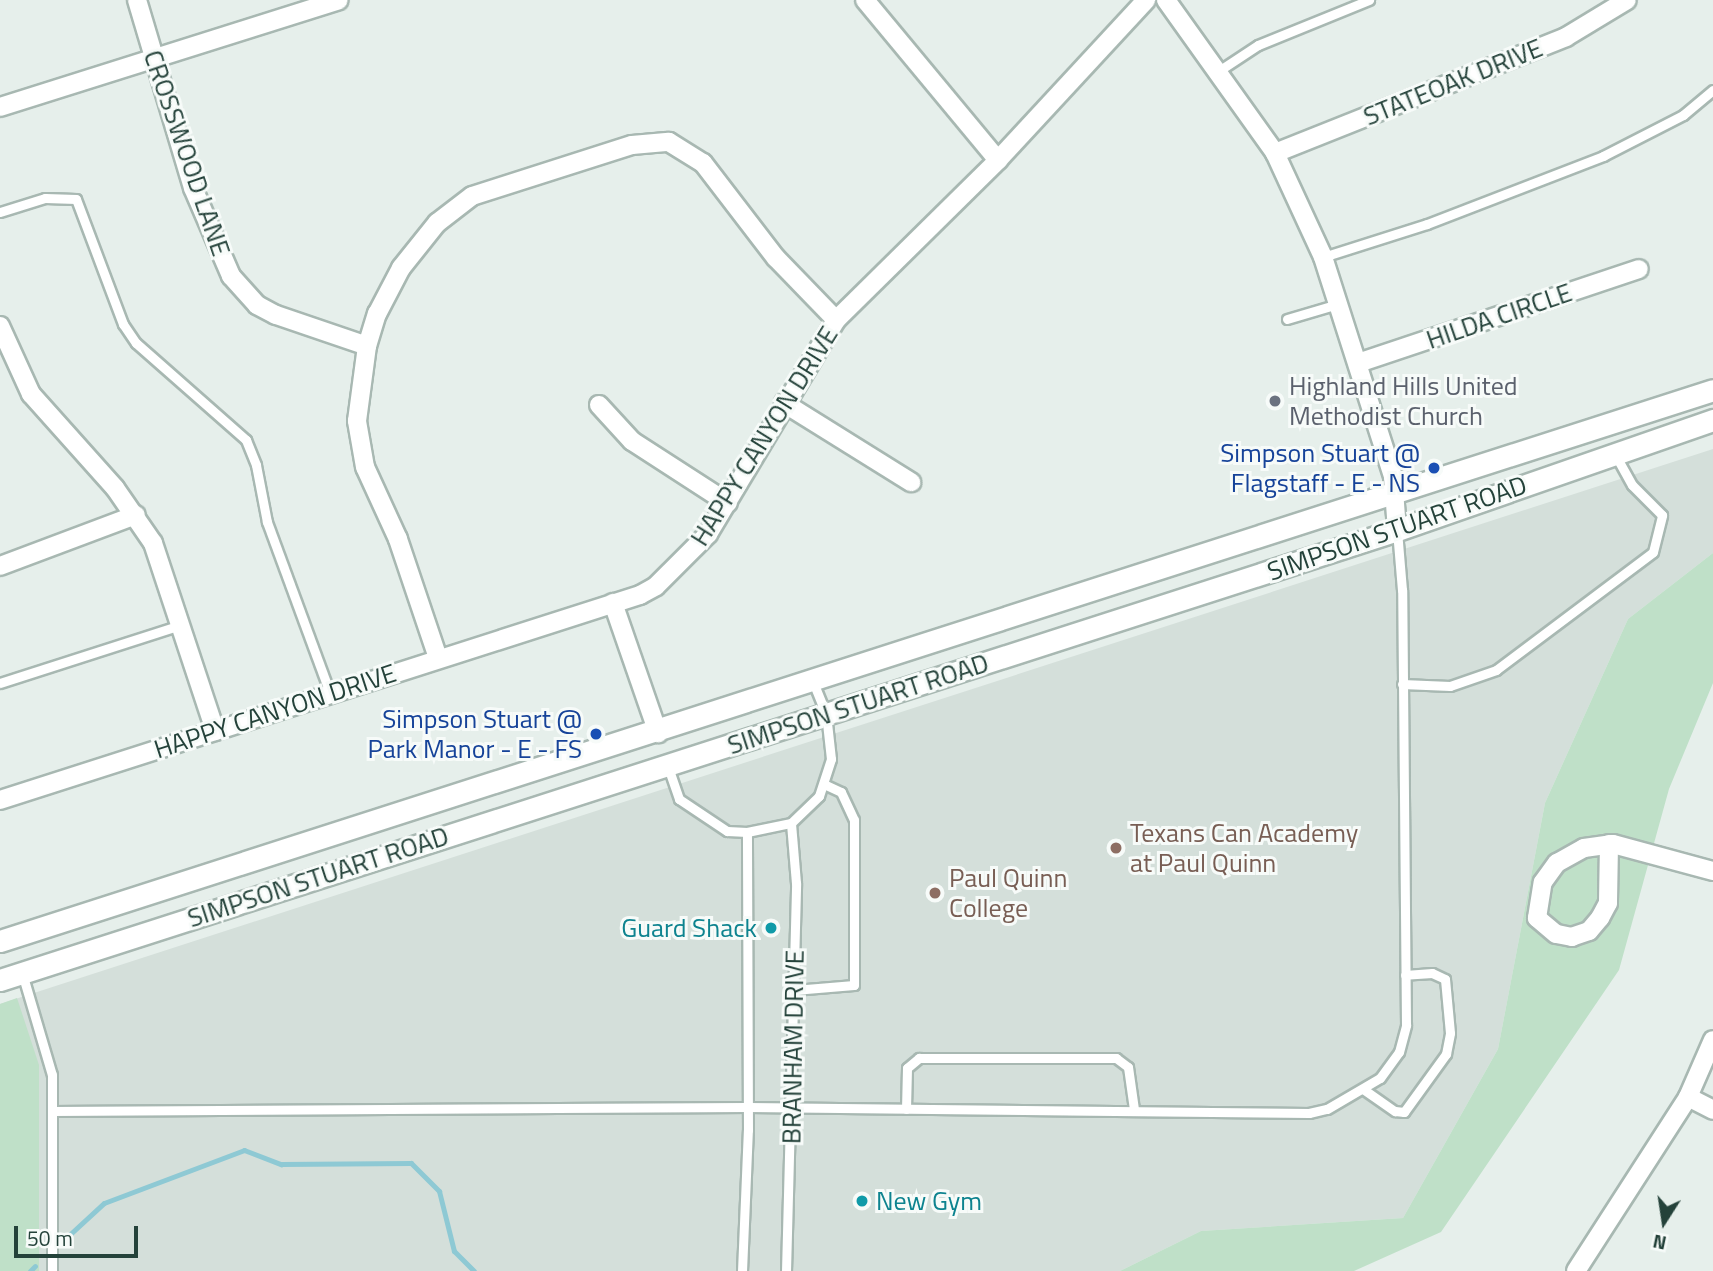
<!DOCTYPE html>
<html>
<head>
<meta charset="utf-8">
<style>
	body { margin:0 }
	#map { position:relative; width:1713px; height:1271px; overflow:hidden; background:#e6efeb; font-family:"Titillium Web",sans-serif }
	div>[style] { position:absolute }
	.built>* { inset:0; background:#d4dfda }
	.green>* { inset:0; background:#bfe0c8 }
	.stream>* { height:5px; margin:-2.5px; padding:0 2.5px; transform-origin:2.5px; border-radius:2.5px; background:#8ec9d4 }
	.roads { filter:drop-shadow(2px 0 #a8b8b2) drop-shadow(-2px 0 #a8b8b2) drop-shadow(0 2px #a8b8b2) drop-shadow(0 -2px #a8b8b2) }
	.lane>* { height:9px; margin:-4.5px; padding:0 4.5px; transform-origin:4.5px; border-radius:4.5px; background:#fff }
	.street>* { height:18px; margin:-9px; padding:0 9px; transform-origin:9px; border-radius:9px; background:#fff }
	.secondary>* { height:21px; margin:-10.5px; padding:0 10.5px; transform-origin:10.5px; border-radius:10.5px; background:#fff }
	.dots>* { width:19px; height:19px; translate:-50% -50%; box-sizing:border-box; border:4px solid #f7fbf9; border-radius:50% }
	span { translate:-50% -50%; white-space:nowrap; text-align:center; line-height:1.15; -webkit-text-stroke:6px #f7fbf9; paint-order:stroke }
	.street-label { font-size:26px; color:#24423a }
	.worship-label { font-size:26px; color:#5b616d }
	.left { translate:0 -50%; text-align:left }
	.transit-label { font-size:26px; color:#164399 }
	.right { translate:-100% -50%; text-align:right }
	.education-label { font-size:26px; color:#785e54 }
	.culture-label { font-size:26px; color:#0d838f }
	.north { position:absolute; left:1629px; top:1187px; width:70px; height:70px; -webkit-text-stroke:5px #f7fbf9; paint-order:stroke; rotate:192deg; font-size:19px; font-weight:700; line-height:28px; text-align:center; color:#24423a }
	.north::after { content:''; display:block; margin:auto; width:24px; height:32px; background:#24423a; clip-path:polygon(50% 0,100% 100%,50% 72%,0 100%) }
	.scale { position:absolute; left:14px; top:1226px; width:124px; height:32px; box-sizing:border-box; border:4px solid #24423a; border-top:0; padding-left:9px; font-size:21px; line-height:24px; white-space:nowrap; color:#24423a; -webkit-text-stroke:5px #f7fbf9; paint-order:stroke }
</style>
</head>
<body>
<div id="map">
	<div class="built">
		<div style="clip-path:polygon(1713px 449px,1713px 553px,1628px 619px,1545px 803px,1498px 1049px,1403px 1218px,1201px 1231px,1120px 1271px,0 1271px,0 1004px)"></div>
	</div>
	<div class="green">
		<div style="clip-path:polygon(1713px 553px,1713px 683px,1669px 789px,1619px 970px,1441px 1232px,1354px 1271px,1120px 1271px,1201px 1231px,1403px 1218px,1498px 1049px,1545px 803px,1628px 619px)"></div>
		<div style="clip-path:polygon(17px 998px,39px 1065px,39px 1271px,0 1271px,0 1004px)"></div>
	</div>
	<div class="stream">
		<div style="left:67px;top:1237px;width:50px;rotate:-42.6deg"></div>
		<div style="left:104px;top:1203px;width:150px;rotate:-20.7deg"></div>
		<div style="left:244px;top:1150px;width:40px;rotate:21deg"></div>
		<div style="left:281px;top:1164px;width:130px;rotate:-0.4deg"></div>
		<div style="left:411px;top:1163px;width:40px;rotate:45deg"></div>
		<div style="left:439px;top:1191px;width:62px;rotate:76deg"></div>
		<div style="left:454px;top:1251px;width:28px;rotate:45deg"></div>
		<div style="left:30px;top:1271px;width:7px;rotate:-45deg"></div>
	</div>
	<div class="roads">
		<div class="lane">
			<div style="left:1217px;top:72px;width:49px;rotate:-33.4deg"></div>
			<div style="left:1258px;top:45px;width:120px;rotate:-22.1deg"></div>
			<div style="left:0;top:212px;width:47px;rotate:-17.3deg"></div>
			<div style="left:45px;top:198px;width:31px;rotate:2deg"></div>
			<div style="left:76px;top:199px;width:134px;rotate:69.4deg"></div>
			<div style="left:123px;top:324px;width:23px;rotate:56deg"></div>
			<div style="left:136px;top:343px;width:147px;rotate:41.4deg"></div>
			<div style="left:246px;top:440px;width:27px;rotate:68deg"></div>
			<div style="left:256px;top:465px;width:58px;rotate:79.1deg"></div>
			<div style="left:267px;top:522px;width:182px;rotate:69.8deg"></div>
			<div style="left:1323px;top:257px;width:109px;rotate:-17.6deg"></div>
			<div style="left:1427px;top:224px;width:189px;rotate:-21.1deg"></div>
			<div style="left:1603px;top:156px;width:90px;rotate:-27.1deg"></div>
			<div style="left:1683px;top:115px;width:39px;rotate:-40deg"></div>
			<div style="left:1287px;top:319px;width:53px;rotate:-16.4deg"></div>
			<div style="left:0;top:683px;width:190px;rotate:-17.8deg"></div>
			<div style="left:1402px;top:684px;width:48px;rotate:2.4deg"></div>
			<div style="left:1450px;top:686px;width:49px;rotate:-19.2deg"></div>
			<div style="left:1496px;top:670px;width:196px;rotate:-36.9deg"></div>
			<div style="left:1653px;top:552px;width:38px;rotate:-76deg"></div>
			<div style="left:1662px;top:515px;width:42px;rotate:-135deg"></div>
			<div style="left:1632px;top:485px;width:33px;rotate:-119deg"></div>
			<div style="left:668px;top:767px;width:34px;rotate:71deg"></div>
			<div style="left:679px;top:799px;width:58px;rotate:33.7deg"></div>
			<div style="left:727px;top:831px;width:20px;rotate:3deg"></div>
			<div style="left:747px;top:832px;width:45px;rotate:-11.6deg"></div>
			<div style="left:791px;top:823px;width:39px;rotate:-44deg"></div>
			<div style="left:819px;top:796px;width:39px;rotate:-72deg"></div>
			<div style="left:831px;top:759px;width:45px;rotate:-96.3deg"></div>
			<div style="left:826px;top:714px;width:37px;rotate:-112deg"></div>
			<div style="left:22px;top:973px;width:106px;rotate:73.6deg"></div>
			<div style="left:52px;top:1075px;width:196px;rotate:90deg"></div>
			<div style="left:794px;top:990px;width:60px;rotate:-4.8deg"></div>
			<div style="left:854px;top:985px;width:165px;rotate:-90deg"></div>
			<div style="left:854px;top:820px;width:31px;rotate:-115deg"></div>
			<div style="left:841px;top:792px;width:19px;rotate:-155deg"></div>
			<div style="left:1363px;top:1089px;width:39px;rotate:35deg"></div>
			<div style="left:1395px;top:1111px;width:9px;rotate:6deg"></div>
			<div style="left:1404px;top:1112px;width:72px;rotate:-54.1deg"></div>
			<div style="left:1446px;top:1054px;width:21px;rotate:-79deg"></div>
			<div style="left:1450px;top:1033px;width:54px;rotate:-95.3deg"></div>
			<div style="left:1445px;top:979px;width:14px;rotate:-155deg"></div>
			<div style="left:1432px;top:973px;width:27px;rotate:176deg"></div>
			<div style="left:906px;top:1109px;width:41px;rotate:-88.6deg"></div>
			<div style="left:907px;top:1068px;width:16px;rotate:-40deg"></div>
			<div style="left:919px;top:1058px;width:197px"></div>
			<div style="left:1116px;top:1058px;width:15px;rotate:37deg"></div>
			<div style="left:1128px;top:1067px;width:42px;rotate:81.9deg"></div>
			<div style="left:52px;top:1111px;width:696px;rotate:-0.33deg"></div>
			<div style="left:748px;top:1107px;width:561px;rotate:0.61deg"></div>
			<div style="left:1309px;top:1113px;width:18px;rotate:-13deg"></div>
			<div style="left:1327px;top:1109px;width:61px;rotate:-30.3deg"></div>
			<div style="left:1380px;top:1078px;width:32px;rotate:-54deg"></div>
			<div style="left:1399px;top:1052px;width:28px;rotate:-75deg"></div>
			<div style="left:1406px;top:1025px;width:435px;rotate:-90.5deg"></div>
			<div style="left:1402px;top:590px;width:59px;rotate:-94.8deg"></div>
			<div style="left:742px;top:1271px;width:141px;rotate:-87.6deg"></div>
			<div style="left:748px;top:1130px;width:298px;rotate:-90.2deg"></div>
			<div style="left:786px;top:1271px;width:388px;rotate:-88.5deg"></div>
			<div style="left:796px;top:883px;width:60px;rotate:-94.8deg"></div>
		</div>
		<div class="street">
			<div style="left:137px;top:0;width:196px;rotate:73.4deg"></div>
			<div style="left:193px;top:188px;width:96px;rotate:66.6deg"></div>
			<div style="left:231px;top:276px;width:39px;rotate:48deg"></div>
			<div style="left:257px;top:305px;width:21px;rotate:28deg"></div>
			<div style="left:276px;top:315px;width:96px;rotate:18.8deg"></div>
			<div style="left:865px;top:0;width:208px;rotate:50.3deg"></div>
			<div style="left:1166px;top:0;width:188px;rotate:54.5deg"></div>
			<div style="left:1275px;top:153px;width:115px;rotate:65.2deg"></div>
			<div style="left:1323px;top:257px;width:231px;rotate:72.3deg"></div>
			<div style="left:1393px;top:477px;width:53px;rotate:85.7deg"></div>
			<div style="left:0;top:107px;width:355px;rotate:-17.5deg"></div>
			<div style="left:1275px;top:153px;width:313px;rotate:-21.7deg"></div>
			<div style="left:1566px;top:37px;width:71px;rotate:-31.2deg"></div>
			<div style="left:0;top:326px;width:75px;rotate:65.5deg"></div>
			<div style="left:31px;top:394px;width:126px;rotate:48.2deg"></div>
			<div style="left:115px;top:488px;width:67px;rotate:55.4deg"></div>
			<div style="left:153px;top:543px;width:198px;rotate:71.7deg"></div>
			<div style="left:1358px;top:363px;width:296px;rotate:-18.5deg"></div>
			<div style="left:784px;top:403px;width:150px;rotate:31.9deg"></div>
			<div style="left:599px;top:405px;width:49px;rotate:47.5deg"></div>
			<div style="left:632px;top:441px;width:114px;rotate:32.9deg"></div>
			<div style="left:0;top:566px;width:145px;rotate:-20.6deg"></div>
			<div style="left:613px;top:603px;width:138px;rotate:70.9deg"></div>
			<div style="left:438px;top:658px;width:126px;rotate:-108.6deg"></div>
			<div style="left:398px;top:539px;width:79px;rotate:-114.6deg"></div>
			<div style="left:365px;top:467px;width:47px;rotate:-99.9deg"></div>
			<div style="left:357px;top:421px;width:76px;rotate:-82.4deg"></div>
			<div style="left:367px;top:346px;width:34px;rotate:-73deg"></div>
			<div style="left:377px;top:314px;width:52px;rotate:-62.4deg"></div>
			<div style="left:401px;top:268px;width:58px;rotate:-51.3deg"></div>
			<div style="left:437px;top:223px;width:44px;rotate:-37.6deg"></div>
			<div style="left:472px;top:196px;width:168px;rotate:-17.7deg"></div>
			<div style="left:632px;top:145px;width:37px;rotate:-5deg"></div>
			<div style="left:669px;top:142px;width:40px;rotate:32deg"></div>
			<div style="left:703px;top:163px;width:120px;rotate:52.5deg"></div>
			<div style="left:776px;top:258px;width:86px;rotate:45.9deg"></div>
			<div style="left:0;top:800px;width:672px;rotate:-17.76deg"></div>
			<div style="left:640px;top:595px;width:18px;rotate:-29deg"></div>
			<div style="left:656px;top:586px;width:74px;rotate:-45deg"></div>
			<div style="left:708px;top:534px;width:249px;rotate:-59.1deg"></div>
			<div style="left:836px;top:320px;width:228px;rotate:-44.6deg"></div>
			<div style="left:998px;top:160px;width:218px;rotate:-47.2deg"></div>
			<div style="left:1609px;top:844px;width:59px;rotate:91deg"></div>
			<div style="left:1608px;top:903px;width:17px;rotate:118deg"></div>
			<div style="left:1600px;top:918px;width:17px;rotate:130deg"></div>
			<div style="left:1589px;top:931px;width:18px;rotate:161deg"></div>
			<div style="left:1572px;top:937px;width:16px;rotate:-169deg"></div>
			<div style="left:1556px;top:934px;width:25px;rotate:-140deg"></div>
			<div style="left:1537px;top:918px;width:36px;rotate:-81deg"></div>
			<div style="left:1543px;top:882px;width:24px;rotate:-54deg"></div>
			<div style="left:1557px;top:863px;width:31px;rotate:-29deg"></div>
			<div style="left:1584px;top:848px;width:29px;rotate:-8deg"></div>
			<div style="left:1613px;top:844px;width:104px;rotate:15.1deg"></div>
			<div style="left:1688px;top:1097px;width:28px;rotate:27deg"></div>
			<div style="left:1576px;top:1271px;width:207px;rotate:-57.2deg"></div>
			<div style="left:1688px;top:1097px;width:62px;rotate:-66.3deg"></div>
		</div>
		<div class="secondary">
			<div style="left:0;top:941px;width:1799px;rotate:-17.83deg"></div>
			<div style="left:0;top:980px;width:1468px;rotate:-17.85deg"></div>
			<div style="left:1397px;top:530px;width:335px;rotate:-19.2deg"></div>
		</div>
	</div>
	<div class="dots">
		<div style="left:1275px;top:401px;background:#6b7280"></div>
		<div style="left:1434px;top:468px;background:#1a4fb4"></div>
		<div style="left:596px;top:734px;background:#1a4fb4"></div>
		<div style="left:1116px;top:848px;background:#8d6e63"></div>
		<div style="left:935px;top:893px;background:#8d6e63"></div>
		<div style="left:771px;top:928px;background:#0f9aa8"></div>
		<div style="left:862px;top:1201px;background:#0f9aa8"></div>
	</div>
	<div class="street-label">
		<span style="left:1453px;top:82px;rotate:-22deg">STATEOAK DRIVE</span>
		<span style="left:187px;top:153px;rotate:71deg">CROSSWOOD LANE</span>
		<span style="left:1499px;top:316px;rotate:-19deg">HILDA CIRCLE</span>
		<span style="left:764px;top:436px;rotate:-58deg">HAPPY CANYON DRIVE</span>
		<span style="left:1397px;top:528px;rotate:-19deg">SIMPSON STUART ROAD</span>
		<span style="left:858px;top:704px;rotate:-18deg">SIMPSON STUART ROAD</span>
		<span style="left:275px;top:711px;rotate:-18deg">HAPPY CANYON DRIVE</span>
		<span style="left:318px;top:877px;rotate:-18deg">SIMPSON STUART ROAD</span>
		<span style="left:793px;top:1047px;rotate:-89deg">BRANHAM DRIVE</span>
	</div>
	<div class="worship-label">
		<span class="left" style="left:1289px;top:401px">Highland Hills United<br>Methodist Church</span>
	</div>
	<div class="transit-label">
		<span class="right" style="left:1420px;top:468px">Simpson Stuart @<br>Flagstaff - E - NS</span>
		<span class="right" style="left:582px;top:734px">Simpson Stuart @<br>Park Manor - E - FS</span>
	</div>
	<div class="education-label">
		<span class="left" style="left:1130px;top:848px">Texans Can Academy<br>at Paul Quinn</span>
		<span class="left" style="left:949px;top:893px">Paul Quinn<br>College</span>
	</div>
	<div class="culture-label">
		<span class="right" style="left:757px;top:928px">Guard Shack</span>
		<span class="left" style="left:876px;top:1201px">New Gym</span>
	</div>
	<div class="north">N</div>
	<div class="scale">50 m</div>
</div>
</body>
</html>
